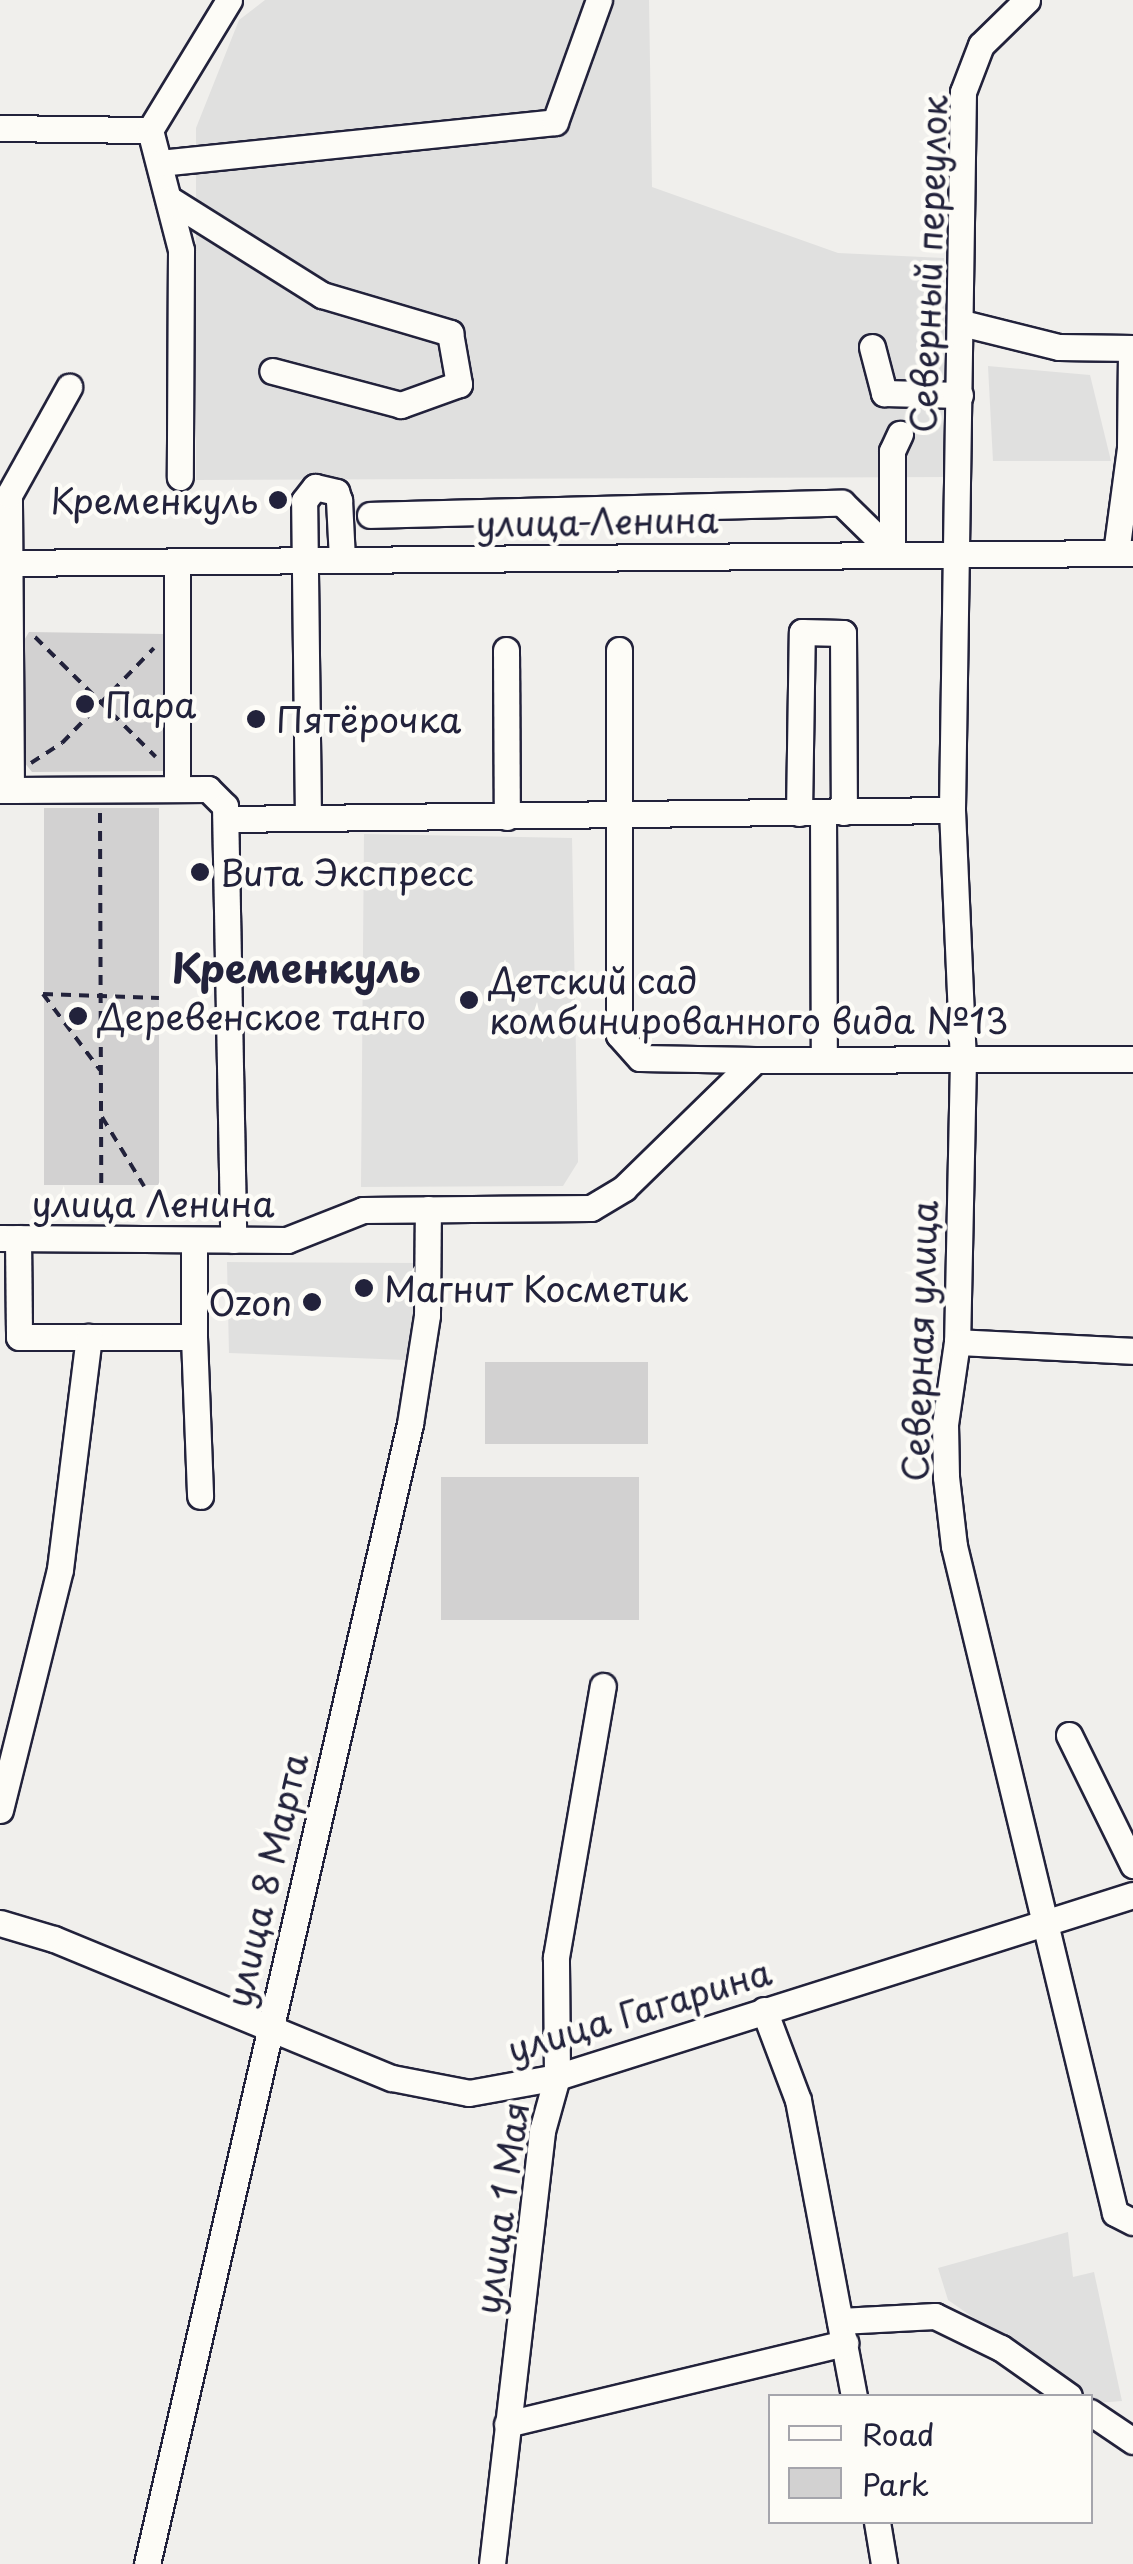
<!DOCTYPE html>
<html>
<head>
<meta charset="utf-8">
<style>
	body { margin:0 }
	#map { position:relative; width:1133px; height:2564px; overflow:hidden; background:#f0efec; font-family:"Playpen Sans",sans-serif }
	div>[style] { position:absolute }
	.built>* { inset:0; background:#e0e0df }
	.green>* { inset:0; background:#d2d1d1; transform-origin:0 0 }
	.path>* { height:4px; margin-top:-2px; transform-origin:0; background:repeating-linear-gradient(90deg,#22223b 0 10px,transparent 0 18px) }
	.roads { filter:drop-shadow(2px 0 #22223b) drop-shadow(-2px 0 #22223b) drop-shadow(0 2px #22223b) drop-shadow(0 -2px #22223b) }
	.minor>* { height:25px; margin:-12.5px; padding:0 12.5px; transform-origin:12.5px; border-radius:12.5px; background:#fdfcf7 }
	.dots>* { width:28px; height:28px; translate:-50% -50%; box-sizing:border-box; border:5px solid #fdfcf7; border-radius:50% }
	span { translate:-50% -50%; white-space:nowrap; text-align:center; line-height:1.15; -webkit-text-stroke:9px #fdfcf7; paint-order:stroke }
	.street-label { font-size:35px; color:#22223b }
	.poi-label { font-size:35px; color:#22223b }
	.right { translate:-100% -50%; text-align:right }
	.left { translate:0 -50%; text-align:left }
	.quarter-label { font-size:40px; color:#22223b; font-weight:700 }
	.legend { position:absolute; left:768px; top:2394px; width:325px; height:130px; box-sizing:border-box; background:#fdfcf7; border:2px solid #a5a5ac; margin:0; padding:12px 18px; list-style:none; font-size:30px; color:#22223b }
	.legend li { display:flex; align-items:center; gap:20px; height:50px }
	.legend b { width:50px; border:2px solid #a5a5ac }
</style>
</head>
<body>
<div id="map">
	<div class="built">
		<div style="clip-path:polygon(265px 0,649px 0,652px 187px,838px 253px,944px 258px,946px 477px,196px 480px,196px 128px,239px 20px)"></div>
		<div style="clip-path:polygon(988px 366px,1090px 375px,1111px 461px,993px 461px)"></div>
		<div style="clip-path:polygon(364px 834px,572px 838px,578px 1162px,563px 1186px,361px 1187px)"></div>
		<div style="clip-path:polygon(227px 1262px,418px 1263px,418px 1326px,405px 1360px,229px 1353px)"></div>
		<div style="clip-path:polygon(1068px 2232px,1073px 2277px,1094px 2272px,1122px 2401px,1097px 2403px,948px 2300px,938px 2268px)"></div>
	</div>
	<div class="green">
		<div style="clip-path:polygon(29px 632px,165px 634px,172px 764px,163px 771px,32px 772px,24px 762px,23px 642px)"></div>
		<div style="left:44px;top:808px;width:115px;height:377px"></div>
		<div style="left:648px;top:1362px;width:82px;height:163px;rotate:90deg"></div>
		<div style="left:441px;top:1477px;width:198px;height:143px"></div>
	</div>
	<div class="path">
		<div style="left:35px;top:637px;width:170px;rotate:44.8deg"></div>
		<div style="left:31px;top:763px;width:37px;rotate:-33deg"></div>
		<div style="left:62px;top:743px;width:132px;rotate:-45.9deg"></div>
		<div style="left:100px;top:813px;width:372px;rotate:89.8deg"></div>
		<div style="left:43px;top:994px;width:116px;rotate:2deg"></div>
		<div style="left:43px;top:994px;width:95px;rotate:53.1deg"></div>
		<div style="left:102px;top:1117px;width:81px;rotate:58.7deg"></div>
	</div>
	<div class="roads">
		<div class="minor">
			<div style="left:1027px;top:0;width:64px;rotate:135.6deg"></div>
			<div style="left:981px;top:45px;width:50px;rotate:111deg"></div>
			<div style="left:963px;top:92px;width:718px;rotate:90.88deg"></div>
			<div style="left:952px;top:810px;width:250px;rotate:87.5deg"></div>
			<div style="left:963px;top:1060px;width:282px;rotate:91.2deg"></div>
			<div style="left:957px;top:1342px;width:83px;rotate:98.3deg"></div>
			<div style="left:945px;top:1424px;width:53px;rotate:88.9deg"></div>
			<div style="left:946px;top:1477px;width:69px;rotate:83.4deg"></div>
			<div style="left:954px;top:1546px;width:686px;rotate:76.43deg"></div>
			<div style="left:1115px;top:2213px;width:20px;rotate:27deg"></div>
			<div style="left:0;top:128px;width:150px;rotate:0.8deg"></div>
			<div style="left:150px;top:130px;width:152px;rotate:-58.7deg"></div>
			<div style="left:150px;top:130px;width:124px;rotate:75.5deg"></div>
			<div style="left:181px;top:250px;width:227px;rotate:90.3deg"></div>
			<div style="left:160px;top:163px;width:397px;rotate:-5.9deg"></div>
			<div style="left:555px;top:122px;width:130px;rotate:-70.2deg"></div>
			<div style="left:169px;top:199px;width:181px;rotate:32.1deg"></div>
			<div style="left:322px;top:295px;width:134px;rotate:16.5deg"></div>
			<div style="left:450px;top:333px;width:52px;rotate:80deg"></div>
			<div style="left:459px;top:384px;width:62px;rotate:160.1deg"></div>
			<div style="left:401px;top:405px;width:133px;rotate:-165.2deg"></div>
			<div style="left:962px;top:323px;width:100px;rotate:13.9deg"></div>
			<div style="left:1059px;top:347px;width:74px;rotate:0.8deg"></div>
			<div style="left:872px;top:347px;width:48px;rotate:75.4deg"></div>
			<div style="left:884px;top:393px;width:76px;rotate:1.5deg"></div>
			<div style="left:370px;top:515px;width:472px;rotate:-1.5deg"></div>
			<div style="left:842px;top:503px;width:70px;rotate:44.4deg"></div>
			<div style="left:892px;top:552px;width:101px;rotate:-90deg"></div>
			<div style="left:892px;top:451px;width:19px;rotate:-65deg"></div>
			<div style="left:1116px;top:553px;width:106px;rotate:-82.4deg"></div>
			<div style="left:1130px;top:448px;width:99px;rotate:-89.4deg"></div>
			<div style="left:177px;top:561px;width:227px;rotate:90deg"></div>
			<div style="left:0;top:563px;width:1133px;rotate:-0.51deg"></div>
			<div style="left:506px;top:650px;width:167px;rotate:89.7deg"></div>
			<div style="left:619px;top:650px;width:385px;rotate:90deg"></div>
			<div style="left:619px;top:1035px;width:31px;rotate:48deg"></div>
			<div style="left:640px;top:1058px;width:115px;rotate:1deg"></div>
			<div style="left:0;top:790px;width:11px"></div>
			<div style="left:11px;top:790px;width:295px;rotate:-90.4deg"></div>
			<div style="left:9px;top:495px;width:124px;rotate:-60.9deg"></div>
			<div style="left:11px;top:790px;width:197px;rotate:-0.3deg"></div>
			<div style="left:208px;top:789px;width:24px;rotate:45deg"></div>
			<div style="left:225px;top:806px;width:434px;rotate:88.9deg"></div>
			<div style="left:823px;top:812px;width:247px;rotate:89.8deg"></div>
			<div style="left:799px;top:813px;width:181px;rotate:-89.1deg"></div>
			<div style="left:802px;top:632px;width:41px;rotate:1.4deg"></div>
			<div style="left:843px;top:633px;width:179px;rotate:89.7deg"></div>
			<div style="left:308px;top:818px;width:317px;rotate:-90.7deg"></div>
			<div style="left:304px;top:501px;width:18px;rotate:-52deg"></div>
			<div style="left:315px;top:487px;width:22px;rotate:13deg"></div>
			<div style="left:336px;top:492px;width:9px;rotate:69deg"></div>
			<div style="left:339px;top:500px;width:59px;rotate:87.1deg"></div>
			<div style="left:226px;top:819px;width:726px;rotate:-0.71deg"></div>
			<div style="left:0;top:1238px;width:287px;rotate:0.4deg"></div>
			<div style="left:287px;top:1240px;width:82px;rotate:-21.5deg"></div>
			<div style="left:363px;top:1210px;width:228px;rotate:-0.5deg"></div>
			<div style="left:591px;top:1208px;width:39px;rotate:-31deg"></div>
			<div style="left:624px;top:1188px;width:183px;rotate:-44.3deg"></div>
			<div style="left:755px;top:1060px;width:378px;rotate:-0.2deg"></div>
			<div style="left:18px;top:1238px;width:99px;rotate:89.4deg"></div>
			<div style="left:19px;top:1337px;width:175px"></div>
			<div style="left:194px;top:1337px;width:97px;rotate:-90deg"></div>
			<div style="left:194px;top:1337px;width:159px;rotate:87.8deg"></div>
			<div style="left:957px;top:1342px;width:176px;rotate:2.9deg"></div>
			<div style="left:1069px;top:1735px;width:145px;rotate:63.8deg"></div>
			<div style="left:0;top:1810px;width:248px;rotate:-76deg"></div>
			<div style="left:60px;top:1569px;width:234px;rotate:-82.9deg"></div>
			<div style="left:0;top:1923px;width:56px;rotate:16.5deg"></div>
			<div style="left:54px;top:1939px;width:365px;rotate:22.4deg"></div>
			<div style="left:392px;top:2078px;width:78px;rotate:11deg"></div>
			<div style="left:469px;top:2093px;width:89px;rotate:-10.3deg"></div>
			<div style="left:557px;top:2077px;width:604px;rotate:-17.54deg"></div>
			<div style="left:764px;top:2010px;width:96px;rotate:69.3deg"></div>
			<div style="left:798px;top:2100px;width:301px;rotate:79.3deg"></div>
			<div style="left:840px;top:2321px;width:95px;rotate:-3deg"></div>
			<div style="left:935px;top:2316px;width:73px;rotate:25.9deg"></div>
			<div style="left:1001px;top:2348px;width:83px;rotate:35.2deg"></div>
			<div style="left:1090px;top:2412px;width:52px;rotate:34deg"></div>
			<div style="left:507px;top:2424px;width:348px;rotate:-13.5deg"></div>
			<div style="left:877px;top:2522px;width:43px;rotate:80.5deg"></div>
			<div style="left:147px;top:2564px;width:1170px;rotate:-77.01deg"></div>
			<div style="left:410px;top:1424px;width:110px;rotate:-81.1deg"></div>
			<div style="left:427px;top:1315px;width:106px;rotate:-89.5deg"></div>
			<div style="left:492px;top:2564px;width:436px;rotate:-83.4deg"></div>
			<div style="left:542px;top:2131px;width:56px;rotate:-74.5deg"></div>
			<div style="left:557px;top:2077px;width:120px;rotate:-90.5deg"></div>
			<div style="left:556px;top:1957px;width:275px;rotate:-80.2deg"></div>
		</div>
	</div>
	<div class="dots">
		<div style="left:278px;top:500px;background:#22223b"></div>
		<div style="left:85px;top:704px;background:#22223b"></div>
		<div style="left:256px;top:719px;background:#22223b"></div>
		<div style="left:200px;top:872px;background:#22223b"></div>
		<div style="left:469px;top:1000px;background:#22223b"></div>
		<div style="left:78px;top:1016px;background:#22223b"></div>
		<div style="left:364px;top:1288px;background:#22223b"></div>
		<div style="left:312px;top:1302px;background:#22223b"></div>
	</div>
	<div class="street-label">
		<span style="left:928px;top:264px;rotate:-88deg">Северный переулок</span>
		<span style="left:597px;top:521px;rotate:-1deg">улица Ленина</span>
		<span style="left:153px;top:1203px">улица Ленина</span>
		<span style="left:919px;top:1341px;rotate:-88deg">Северная улица</span>
		<span style="left:266px;top:1880px;rotate:-77deg">улица 8 Марта</span>
		<span style="left:639px;top:2010px;rotate:-17deg">улица Гагарина</span>
		<span style="left:501px;top:2208px;rotate:-82deg">улица 1 Мая</span>
	</div>
	<div class="poi-label">
		<span class="right" style="left:258px;top:500px">Кременкуль</span>
		<span class="left" style="left:105px;top:704px">Пара</span>
		<span class="left" style="left:276px;top:719px">Пятёрочка</span>
		<span class="left" style="left:220px;top:872px">Вита Экспресс</span>
		<span class="left" style="left:489px;top:1000px">Детский сад<br>комбинированного вида №13</span>
		<span class="left" style="left:98px;top:1016px">Деревенское танго</span>
		<span class="left" style="left:384px;top:1288px">Магнит Косметик</span>
		<span class="right" style="left:292px;top:1302px">Ozon</span>
	</div>
	<div class="quarter-label">
		<span style="left:296px;top:967px">Кременкуль</span>
	</div>
	<ul class="legend">
	<li><b style="height:12px;background:#fdfcf7"></b>Road</li>
	<li><b style="height:28px;background:#d2d1d1"></b>Park</li>
	</ul>
</div>
</body>
</html>
